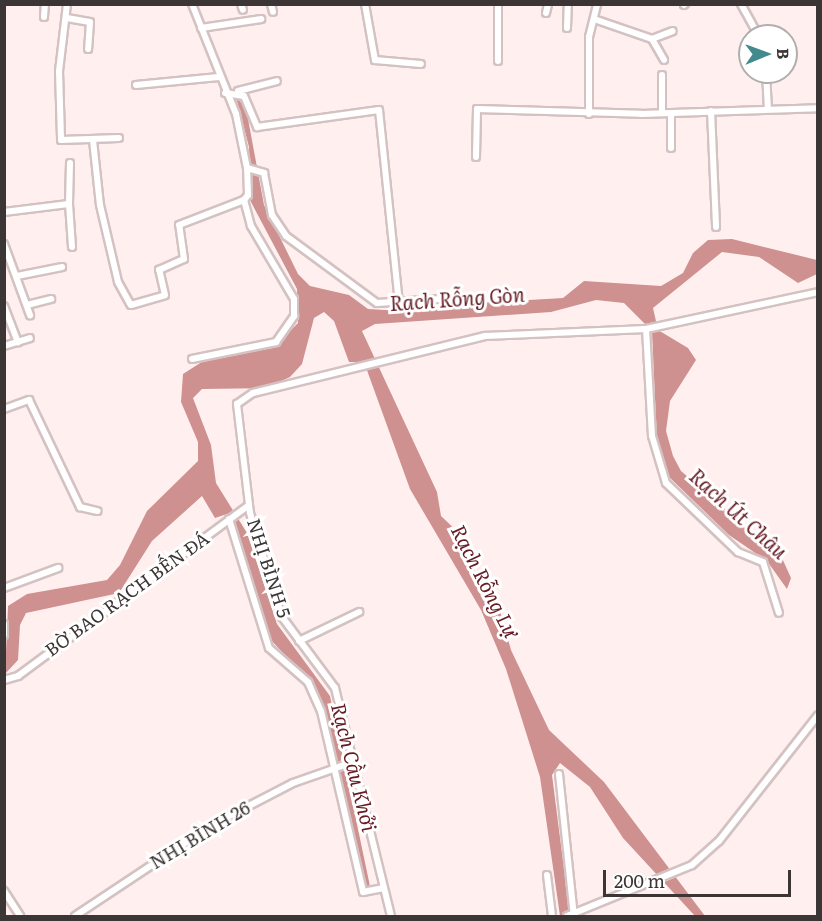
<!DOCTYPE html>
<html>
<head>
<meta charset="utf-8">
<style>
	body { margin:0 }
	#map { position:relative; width:822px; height:921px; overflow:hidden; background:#fff0ef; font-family:Literata,serif }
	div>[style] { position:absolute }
	.water>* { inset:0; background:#ce9190 }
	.roads { filter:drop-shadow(2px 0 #d4c2c2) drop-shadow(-2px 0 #d4c2c2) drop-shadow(0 2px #d4c2c2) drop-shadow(0 -2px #d4c2c2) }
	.street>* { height:6px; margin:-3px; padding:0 3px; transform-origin:3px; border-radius:3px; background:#fff }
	span { translate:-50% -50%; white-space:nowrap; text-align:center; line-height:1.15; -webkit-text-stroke:6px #fff; paint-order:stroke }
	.street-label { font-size:18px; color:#3c3535 }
	.water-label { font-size:20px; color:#641b22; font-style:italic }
	.frame { position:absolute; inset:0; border:6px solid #3c3535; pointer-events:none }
	.north { position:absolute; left:738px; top:24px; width:60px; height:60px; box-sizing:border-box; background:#fff; border:2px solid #b1aeae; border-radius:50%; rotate:89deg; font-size:16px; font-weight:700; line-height:24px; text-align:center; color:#3c3535 }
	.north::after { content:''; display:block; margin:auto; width:21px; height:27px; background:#428a8d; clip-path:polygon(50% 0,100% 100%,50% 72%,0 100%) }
	.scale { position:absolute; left:603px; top:870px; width:188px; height:27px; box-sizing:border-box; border:3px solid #3c3535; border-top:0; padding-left:8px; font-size:18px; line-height:21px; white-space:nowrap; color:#3c3535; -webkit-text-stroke:4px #fff; paint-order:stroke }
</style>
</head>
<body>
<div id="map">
	<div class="water">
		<div style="clip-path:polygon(236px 97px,246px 108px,264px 205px,298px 274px,310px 286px,349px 295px,368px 309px,418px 312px,443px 305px,563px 298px,584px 281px,661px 286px,683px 273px,693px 253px,708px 240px,732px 239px,817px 260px,817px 274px,798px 283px,759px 257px,722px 252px,653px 308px,658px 330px,688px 348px,696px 360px,670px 401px,666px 431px,673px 456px,681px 471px,782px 558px,791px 578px,787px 589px,767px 561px,729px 535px,666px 474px,657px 443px,652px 331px,624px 303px,596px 300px,551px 312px,375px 324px,362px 331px,437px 492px,441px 516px,461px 535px,477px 576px,499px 607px,511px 650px,549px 730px,604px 782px,705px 916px,695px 916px,623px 838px,590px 787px,560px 763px,552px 775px,570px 916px,560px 916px,540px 777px,506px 669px,481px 610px,410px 489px,364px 362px,349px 362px,334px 321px,324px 312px,314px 318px,302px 364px,290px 377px,266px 388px,202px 389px,193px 398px,211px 445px,216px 483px,247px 533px,277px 624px,330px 696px,371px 891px,365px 891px,316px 689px,270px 639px,235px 521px,230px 513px,215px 518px,202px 496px,152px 541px,119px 593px,26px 613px,20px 625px,18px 660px,5px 674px,8px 606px,27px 594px,107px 580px,120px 565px,147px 511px,198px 461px,198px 442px,181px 402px,183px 374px,208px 358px,273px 348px,298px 323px,297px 289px,251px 202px,249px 147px)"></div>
	</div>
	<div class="roads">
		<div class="street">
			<div style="left:67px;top:4px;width:67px;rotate:96.8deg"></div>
			<div style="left:59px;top:71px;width:69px;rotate:88.3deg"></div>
			<div style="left:61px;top:140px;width:58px;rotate:-2deg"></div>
			<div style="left:192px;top:4px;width:118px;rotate:68.2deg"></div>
			<div style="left:236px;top:114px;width:55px;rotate:78.5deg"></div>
			<div style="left:247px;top:168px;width:18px;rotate:16deg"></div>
			<div style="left:264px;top:173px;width:43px;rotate:79.2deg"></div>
			<div style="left:272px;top:215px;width:25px;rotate:56deg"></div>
			<div style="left:286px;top:236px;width:113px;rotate:36.4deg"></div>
			<div style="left:377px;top:303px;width:64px;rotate:-3.6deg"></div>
			<div style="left:241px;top:4px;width:6px;rotate:72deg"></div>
			<div style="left:271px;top:4px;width:8px;rotate:76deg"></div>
			<div style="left:365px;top:4px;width:57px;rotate:79.9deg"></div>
			<div style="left:375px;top:60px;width:46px;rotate:5deg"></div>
			<div style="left:741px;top:4px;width:37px;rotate:61deg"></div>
			<div style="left:684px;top:5px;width:1px;rotate:-45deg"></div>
			<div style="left:546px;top:13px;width:9px;rotate:-77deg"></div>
			<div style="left:44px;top:17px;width:13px;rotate:-86deg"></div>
			<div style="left:67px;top:18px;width:23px;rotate:10deg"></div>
			<div style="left:90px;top:22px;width:27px;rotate:94deg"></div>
			<div style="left:594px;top:19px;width:61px;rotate:19deg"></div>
			<div style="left:652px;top:39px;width:22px;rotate:-21deg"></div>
			<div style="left:201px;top:28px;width:61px;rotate:-8.5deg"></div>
			<div style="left:567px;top:28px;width:24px;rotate:-88deg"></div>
			<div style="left:652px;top:39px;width:24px;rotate:60deg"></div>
			<div style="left:498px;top:61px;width:57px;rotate:-90deg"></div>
			<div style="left:766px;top:72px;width:37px;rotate:87deg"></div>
			<div style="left:136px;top:85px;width:83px;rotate:-5.5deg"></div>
			<div style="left:238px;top:91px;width:40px;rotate:-14.4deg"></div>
			<div style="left:225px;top:93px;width:19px;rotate:9deg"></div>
			<div style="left:244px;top:96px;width:34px;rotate:67deg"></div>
			<div style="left:257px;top:127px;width:123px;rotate:-7.9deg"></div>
			<div style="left:379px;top:110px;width:196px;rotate:84.1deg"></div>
			<div style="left:711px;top:111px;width:116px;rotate:87.5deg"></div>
			<div style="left:662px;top:113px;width:38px;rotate:-90deg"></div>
			<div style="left:671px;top:113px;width:35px;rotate:90deg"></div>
			<div style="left:589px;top:114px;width:77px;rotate:-90deg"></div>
			<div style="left:589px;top:37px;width:34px;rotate:-76deg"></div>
			<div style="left:93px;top:140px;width:65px;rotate:83.9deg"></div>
			<div style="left:100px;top:205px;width:79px;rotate:76.8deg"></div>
			<div style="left:118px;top:282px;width:26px;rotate:61deg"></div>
			<div style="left:131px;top:305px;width:35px;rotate:-16deg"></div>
			<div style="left:165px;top:295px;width:26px;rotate:-103deg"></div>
			<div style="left:159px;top:270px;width:27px;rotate:-24deg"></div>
			<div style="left:184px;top:259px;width:34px;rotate:-98deg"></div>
			<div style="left:179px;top:225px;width:70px;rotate:-21deg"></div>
			<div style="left:244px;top:200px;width:6px;rotate:-51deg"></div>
			<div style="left:248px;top:195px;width:27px;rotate:-92deg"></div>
			<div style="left:476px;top:157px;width:48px;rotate:-88.8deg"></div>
			<div style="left:477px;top:109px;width:164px;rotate:1.7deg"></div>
			<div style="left:641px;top:114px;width:177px;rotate:-1.9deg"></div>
			<div style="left:69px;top:204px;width:41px;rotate:-88.6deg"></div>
			<div style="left:4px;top:212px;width:65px;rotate:-7deg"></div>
			<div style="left:69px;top:204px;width:43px;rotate:86deg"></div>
			<div style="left:4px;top:244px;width:76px;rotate:69.9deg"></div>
			<div style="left:17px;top:276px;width:46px;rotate:-11.3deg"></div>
			<div style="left:27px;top:305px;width:25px;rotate:-14deg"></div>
			<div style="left:4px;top:306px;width:39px;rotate:69deg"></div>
			<div style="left:646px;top:329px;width:107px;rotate:86.8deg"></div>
			<div style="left:652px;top:436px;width:49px;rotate:73.4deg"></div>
			<div style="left:666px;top:483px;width:100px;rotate:43.8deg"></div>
			<div style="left:738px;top:552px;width:27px;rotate:22deg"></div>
			<div style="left:763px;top:562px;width:53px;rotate:72.6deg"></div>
			<div style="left:4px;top:346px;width:27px;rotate:-17deg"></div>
			<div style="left:192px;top:359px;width:86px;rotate:-11.4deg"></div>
			<div style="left:276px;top:342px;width:32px;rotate:-55deg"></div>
			<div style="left:294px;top:316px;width:17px;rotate:-90deg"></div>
			<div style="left:294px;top:299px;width:85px;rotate:-120.5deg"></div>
			<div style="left:251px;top:226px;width:27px;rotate:-105deg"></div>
			<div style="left:4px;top:409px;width:27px;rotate:-20deg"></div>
			<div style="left:29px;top:400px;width:119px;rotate:64.5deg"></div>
			<div style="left:80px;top:507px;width:18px;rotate:13deg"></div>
			<div style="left:229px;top:519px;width:135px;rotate:72.8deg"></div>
			<div style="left:269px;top:648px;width:52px;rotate:41.1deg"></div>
			<div style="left:308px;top:682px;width:32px;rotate:66deg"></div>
			<div style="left:321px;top:711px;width:186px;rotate:76.9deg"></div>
			<div style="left:363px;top:892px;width:21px;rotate:-11deg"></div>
			<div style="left:4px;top:588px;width:58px;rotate:-20.3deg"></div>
			<div style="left:4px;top:624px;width:11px;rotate:90deg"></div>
			<div style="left:299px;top:641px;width:67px;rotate:-25.8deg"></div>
			<div style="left:4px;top:680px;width:15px;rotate:-16deg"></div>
			<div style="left:18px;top:676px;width:286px;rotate:-36.5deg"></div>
			<div style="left:559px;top:774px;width:143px;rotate:84deg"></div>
			<div style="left:547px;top:875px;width:41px;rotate:83deg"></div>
			<div style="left:4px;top:891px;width:30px;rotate:57deg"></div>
			<div style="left:75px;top:916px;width:164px;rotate:-33.6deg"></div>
			<div style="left:212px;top:825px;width:91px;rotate:-27.4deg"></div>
			<div style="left:293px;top:783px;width:64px;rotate:-19.3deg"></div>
			<div style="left:391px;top:916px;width:235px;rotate:-103.8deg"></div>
			<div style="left:335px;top:688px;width:89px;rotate:-126.7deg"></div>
			<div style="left:282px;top:617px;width:109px;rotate:-107.1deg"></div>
			<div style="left:250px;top:513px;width:110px;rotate:-96.8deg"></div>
			<div style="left:237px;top:404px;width:19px;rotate:-35deg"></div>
			<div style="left:253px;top:393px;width:239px;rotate:-13.8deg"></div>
			<div style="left:485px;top:336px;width:161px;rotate:-2.5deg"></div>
			<div style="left:646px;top:329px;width:176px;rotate:-12.1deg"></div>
			<div style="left:567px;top:916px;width:135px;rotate:-22.2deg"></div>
			<div style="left:692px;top:865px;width:36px;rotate:-42deg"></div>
			<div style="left:719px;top:841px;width:160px;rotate:-51.8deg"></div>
		</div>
	</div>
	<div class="street-label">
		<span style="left:269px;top:568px;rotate:72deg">NHỊ BÌNH 5</span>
		<span style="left:127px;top:594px;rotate:-36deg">BỜ BAO RẠCH BẾN ĐÁ</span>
		<span style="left:200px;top:835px;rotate:-31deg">NHỊ BÌNH 26</span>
	</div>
	<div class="water-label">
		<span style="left:457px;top:298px;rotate:-4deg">Rạch Rỗng Gòn</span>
		<span style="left:739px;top:513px;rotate:42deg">Rạch Út Châu</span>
		<span style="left:486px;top:581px;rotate:63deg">Rạch Rỗng Lự</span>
		<span style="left:355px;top:767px;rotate:76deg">Rạch Cầu Khởi</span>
	</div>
	<div class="frame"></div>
	<div class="north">B</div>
	<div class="scale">200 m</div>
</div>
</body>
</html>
